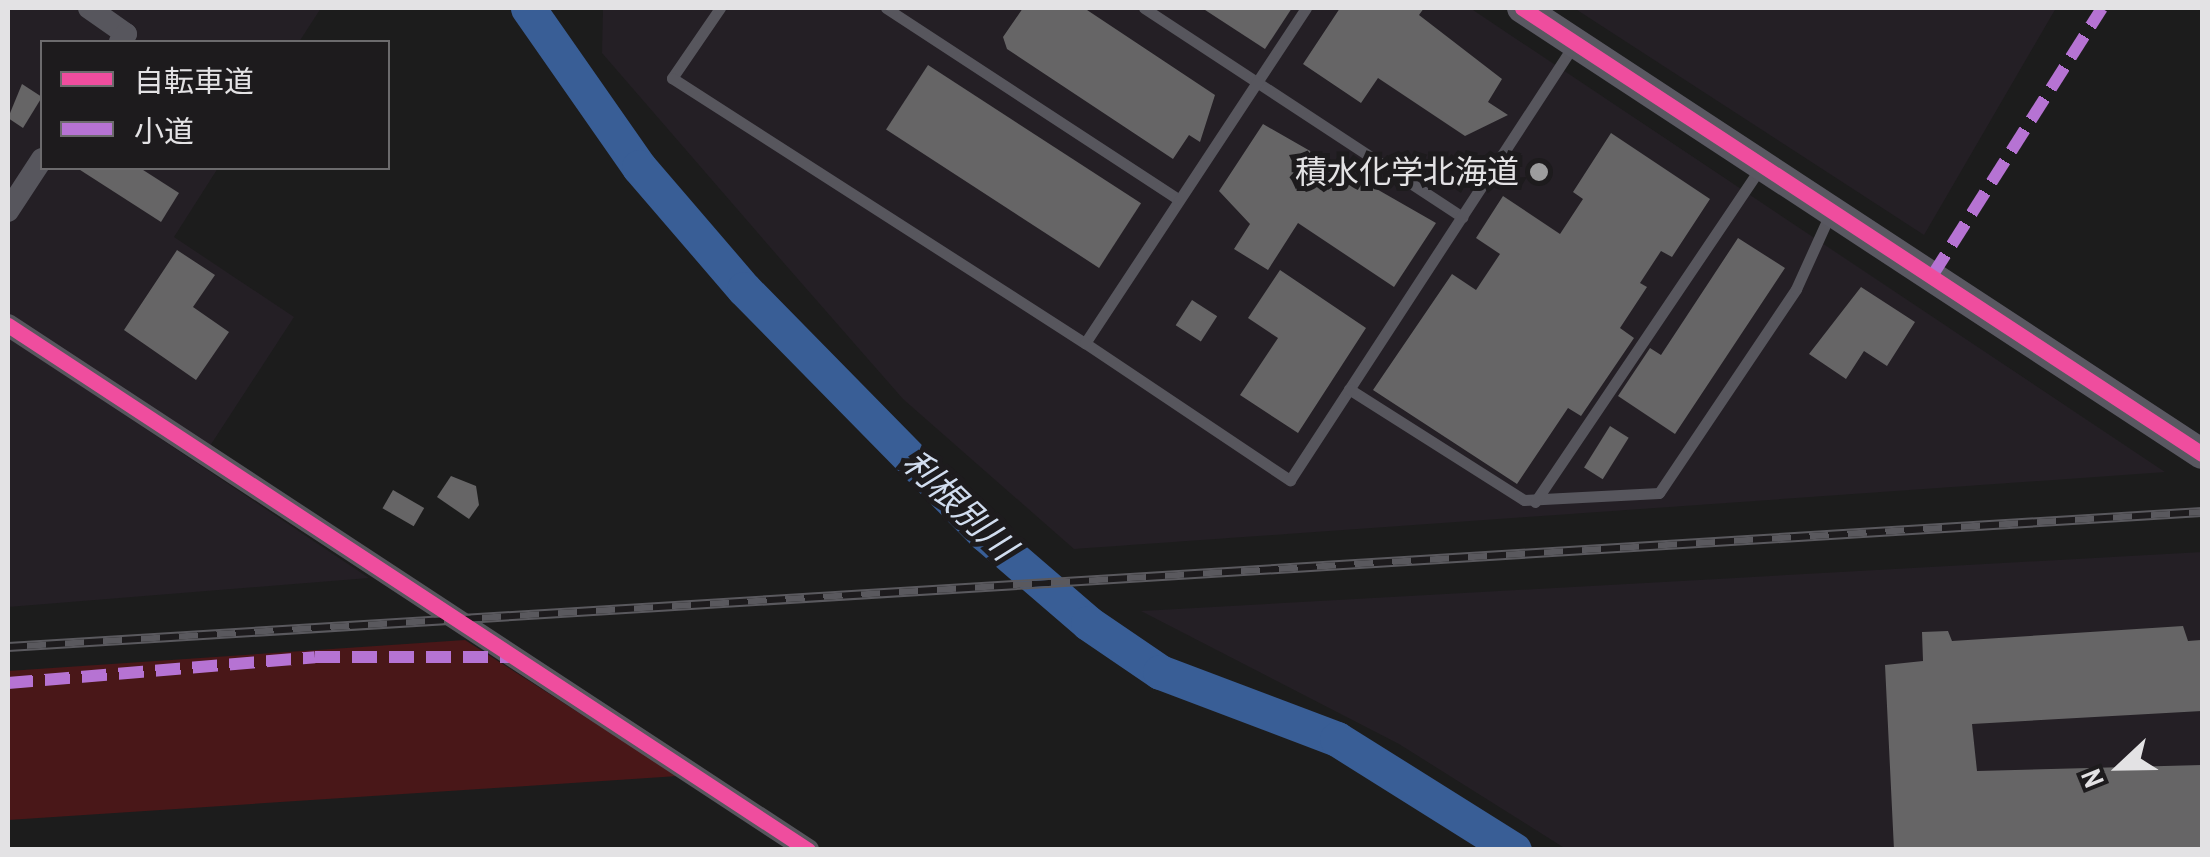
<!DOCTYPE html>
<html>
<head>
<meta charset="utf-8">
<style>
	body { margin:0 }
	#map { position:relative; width:2210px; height:857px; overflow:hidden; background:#1c1c1c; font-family:"Archivo Narrow","Noto Sans JP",sans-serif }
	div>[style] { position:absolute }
	.built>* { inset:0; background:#241f25 }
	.green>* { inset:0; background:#491718 }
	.river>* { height:35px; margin:-17.5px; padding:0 17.5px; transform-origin:17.5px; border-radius:17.5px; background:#395e96 }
	.building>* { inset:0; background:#666566; transform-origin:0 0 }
	.lane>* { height:11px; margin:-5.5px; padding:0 5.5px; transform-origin:5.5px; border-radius:5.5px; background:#57565d }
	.street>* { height:22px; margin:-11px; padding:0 11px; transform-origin:11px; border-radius:11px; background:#57565d }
	.secondary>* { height:30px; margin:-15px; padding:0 15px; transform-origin:15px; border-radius:15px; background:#595861 }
	.rail>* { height:10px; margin-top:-5px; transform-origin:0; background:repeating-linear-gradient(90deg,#1d1b1d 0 19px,#5a595e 0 38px); box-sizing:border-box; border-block:2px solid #5a595e }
	.quiet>* { height:12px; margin-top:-6px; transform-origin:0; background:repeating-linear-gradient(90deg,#b673d3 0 25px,transparent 0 37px) }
	.cycleway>* { height:15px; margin:-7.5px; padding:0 7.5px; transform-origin:7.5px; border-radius:7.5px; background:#ef4d9e }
	.dots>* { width:28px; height:28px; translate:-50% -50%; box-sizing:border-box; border:5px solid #1d1b1d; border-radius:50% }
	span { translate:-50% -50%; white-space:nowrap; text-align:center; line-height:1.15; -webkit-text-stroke:10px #1d1b1d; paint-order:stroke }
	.poi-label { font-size:32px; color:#e3e2e4 }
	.right { translate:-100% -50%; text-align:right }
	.water-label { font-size:35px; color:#d1ddef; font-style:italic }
	.frame { position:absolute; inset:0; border:10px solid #e3e2e4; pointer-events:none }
	.legend { position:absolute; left:40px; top:40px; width:350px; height:130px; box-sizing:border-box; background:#1d1b1d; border:2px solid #6c6b6d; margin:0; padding:12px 18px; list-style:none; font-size:30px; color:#e3e2e4 }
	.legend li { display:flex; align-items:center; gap:20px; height:50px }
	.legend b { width:50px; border:2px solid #6c6b6d }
	.north { position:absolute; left:2070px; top:717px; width:100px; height:100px; -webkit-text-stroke:8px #1d1b1d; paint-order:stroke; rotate:248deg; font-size:28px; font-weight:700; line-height:40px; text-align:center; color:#e3e2e4 }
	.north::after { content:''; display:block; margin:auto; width:35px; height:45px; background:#e3e2e4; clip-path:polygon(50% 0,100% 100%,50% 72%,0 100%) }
</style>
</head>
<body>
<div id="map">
	<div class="built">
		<div style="clip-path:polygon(8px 8px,321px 8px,299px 42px,42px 42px,42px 168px,218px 168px,174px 237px,294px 317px,208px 449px,8px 314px)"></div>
		<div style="clip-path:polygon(603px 8px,1470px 8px,2165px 472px,1074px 549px,903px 399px,783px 262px,602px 53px)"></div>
		<div style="clip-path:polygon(1574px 8px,2056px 8px,1924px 235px)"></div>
		<div style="clip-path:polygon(8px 337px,369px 578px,8px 607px)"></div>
		<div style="clip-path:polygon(2202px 552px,2202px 849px,1566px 849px,1399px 744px,1141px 611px)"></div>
	</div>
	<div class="green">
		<div style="clip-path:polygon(465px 640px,678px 776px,8px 820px,8px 671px)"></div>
	</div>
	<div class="river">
		<div style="left:528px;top:8px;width:194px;rotate:55.1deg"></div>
		<div style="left:639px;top:167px;width:161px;rotate:49.3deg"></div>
		<div style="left:744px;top:289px;width:344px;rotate:45.5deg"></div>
		<div style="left:985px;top:534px;width:136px;rotate:40.8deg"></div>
		<div style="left:1088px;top:623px;width:87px;rotate:34.2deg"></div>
		<div style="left:1160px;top:672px;width:189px;rotate:20.7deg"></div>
		<div style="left:1337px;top:739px;width:209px;rotate:32.1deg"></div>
	</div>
	<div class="building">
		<div style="clip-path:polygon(1023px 8px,1084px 8px,1215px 95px,1200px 142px,1189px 135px,1173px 159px,1007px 49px,1003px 37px)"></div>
		<div style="clip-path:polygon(1202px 8px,1292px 8px,1265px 49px)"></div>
		<div style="clip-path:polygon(1340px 8px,1424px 8px,1419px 15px,1502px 79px,1488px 102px,1508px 115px,1465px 136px,1378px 78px,1361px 103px,1303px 64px)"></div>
		<div style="left:928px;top:65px;width:254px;height:77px;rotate:33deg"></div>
		<div style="clip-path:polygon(22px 84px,42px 97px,23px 128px,8px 118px)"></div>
		<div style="clip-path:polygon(1263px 124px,1436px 223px,1394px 287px,1298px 223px,1268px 270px,1234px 249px,1250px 224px,1219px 191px)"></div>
		<div style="clip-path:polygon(1611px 133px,1710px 199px,1672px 257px,1661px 251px,1640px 283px,1647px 287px,1620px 328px,1634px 338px,1581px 416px,1568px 408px,1517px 484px,1373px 390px,1452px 274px,1476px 290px,1500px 254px,1476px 238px,1503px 196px,1560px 234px,1583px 199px,1573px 192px)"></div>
		<div style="clip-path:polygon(77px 168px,140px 168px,179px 193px,161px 222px)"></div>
		<div style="clip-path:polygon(1738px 238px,1785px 268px,1675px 434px,1618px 396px,1650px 348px,1661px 355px)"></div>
		<div style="clip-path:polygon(177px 250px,215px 275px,193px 307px,229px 332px,196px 380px,124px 330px)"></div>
		<div style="clip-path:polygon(1280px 270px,1366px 328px,1298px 433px,1240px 395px,1278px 338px,1248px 318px)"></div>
		<div style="clip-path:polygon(1861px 287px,1915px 322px,1887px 366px,1864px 351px,1846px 379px,1809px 354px)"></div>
		<div style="left:1192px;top:300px;width:30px;height:30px;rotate:33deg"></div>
		<div style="left:1610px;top:426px;width:22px;height:49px;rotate:32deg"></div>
		<div style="clip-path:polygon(451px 476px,476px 486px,479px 505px,469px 519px,437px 497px)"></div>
		<div style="left:393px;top:490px;width:36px;height:21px;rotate:30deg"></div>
		<div style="clip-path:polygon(2183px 626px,2188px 641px,2201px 640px,2202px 711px,1972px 724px,1977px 771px,2202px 765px,2202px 850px,1894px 850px,1885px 665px,1923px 661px,1922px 632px,1948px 631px,1952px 641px)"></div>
	</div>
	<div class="lane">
		<div style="left:720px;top:8px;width:85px;rotate:124.4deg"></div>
		<div style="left:672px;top:78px;width:491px;rotate:32.7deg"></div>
		<div style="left:886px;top:8px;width:350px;rotate:33.2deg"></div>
		<div style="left:1144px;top:8px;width:381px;rotate:33.3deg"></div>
		<div style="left:1306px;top:8px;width:401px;rotate:123.4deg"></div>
		<div style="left:1085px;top:343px;width:247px;rotate:33.8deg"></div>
		<div style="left:1290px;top:480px;width:522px;rotate:-56.89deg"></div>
		<div style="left:1349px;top:389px;width:207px;rotate:32.4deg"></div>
		<div style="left:1524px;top:500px;width:135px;rotate:-3deg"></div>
		<div style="left:1659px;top:493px;width:246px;rotate:-56.1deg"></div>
		<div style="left:1796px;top:289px;width:82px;rotate:-65.6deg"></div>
		<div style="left:1535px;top:502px;width:406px;rotate:-56deg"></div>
	</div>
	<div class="street">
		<div style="left:89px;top:8px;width:45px;rotate:35.1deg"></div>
		<div style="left:126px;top:34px;width:10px;rotate:127deg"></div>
		<div style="left:8px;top:211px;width:62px;rotate:-56.8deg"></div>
		<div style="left:8px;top:325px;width:957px;rotate:33.27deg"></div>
	</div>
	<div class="secondary">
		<div style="left:1522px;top:8px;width:813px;rotate:33.26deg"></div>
	</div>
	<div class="rail">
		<div style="left:8px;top:647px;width:2198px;rotate:-3.52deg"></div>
	</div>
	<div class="quiet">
		<div style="left:1932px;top:276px;width:317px;rotate:-57.6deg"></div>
		<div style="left:8px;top:683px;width:308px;rotate:-4.8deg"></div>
		<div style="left:315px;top:657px;width:197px"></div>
	</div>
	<div class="cycleway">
		<div style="left:1522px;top:8px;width:813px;rotate:33.26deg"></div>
		<div style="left:8px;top:325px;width:957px;rotate:33.27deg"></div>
	</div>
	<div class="dots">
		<div style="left:1539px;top:172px;background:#9d9d9e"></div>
	</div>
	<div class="poi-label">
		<span class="right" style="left:1519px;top:172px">積水化学北海道</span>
	</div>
	<div class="water-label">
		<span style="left:959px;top:505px;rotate:44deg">利根別川</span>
	</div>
	<div class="frame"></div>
	<ul class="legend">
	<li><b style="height:12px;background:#ef4d9e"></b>自転車道</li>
	<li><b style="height:12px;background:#b673d3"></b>小道</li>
	</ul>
	<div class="north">N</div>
</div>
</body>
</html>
